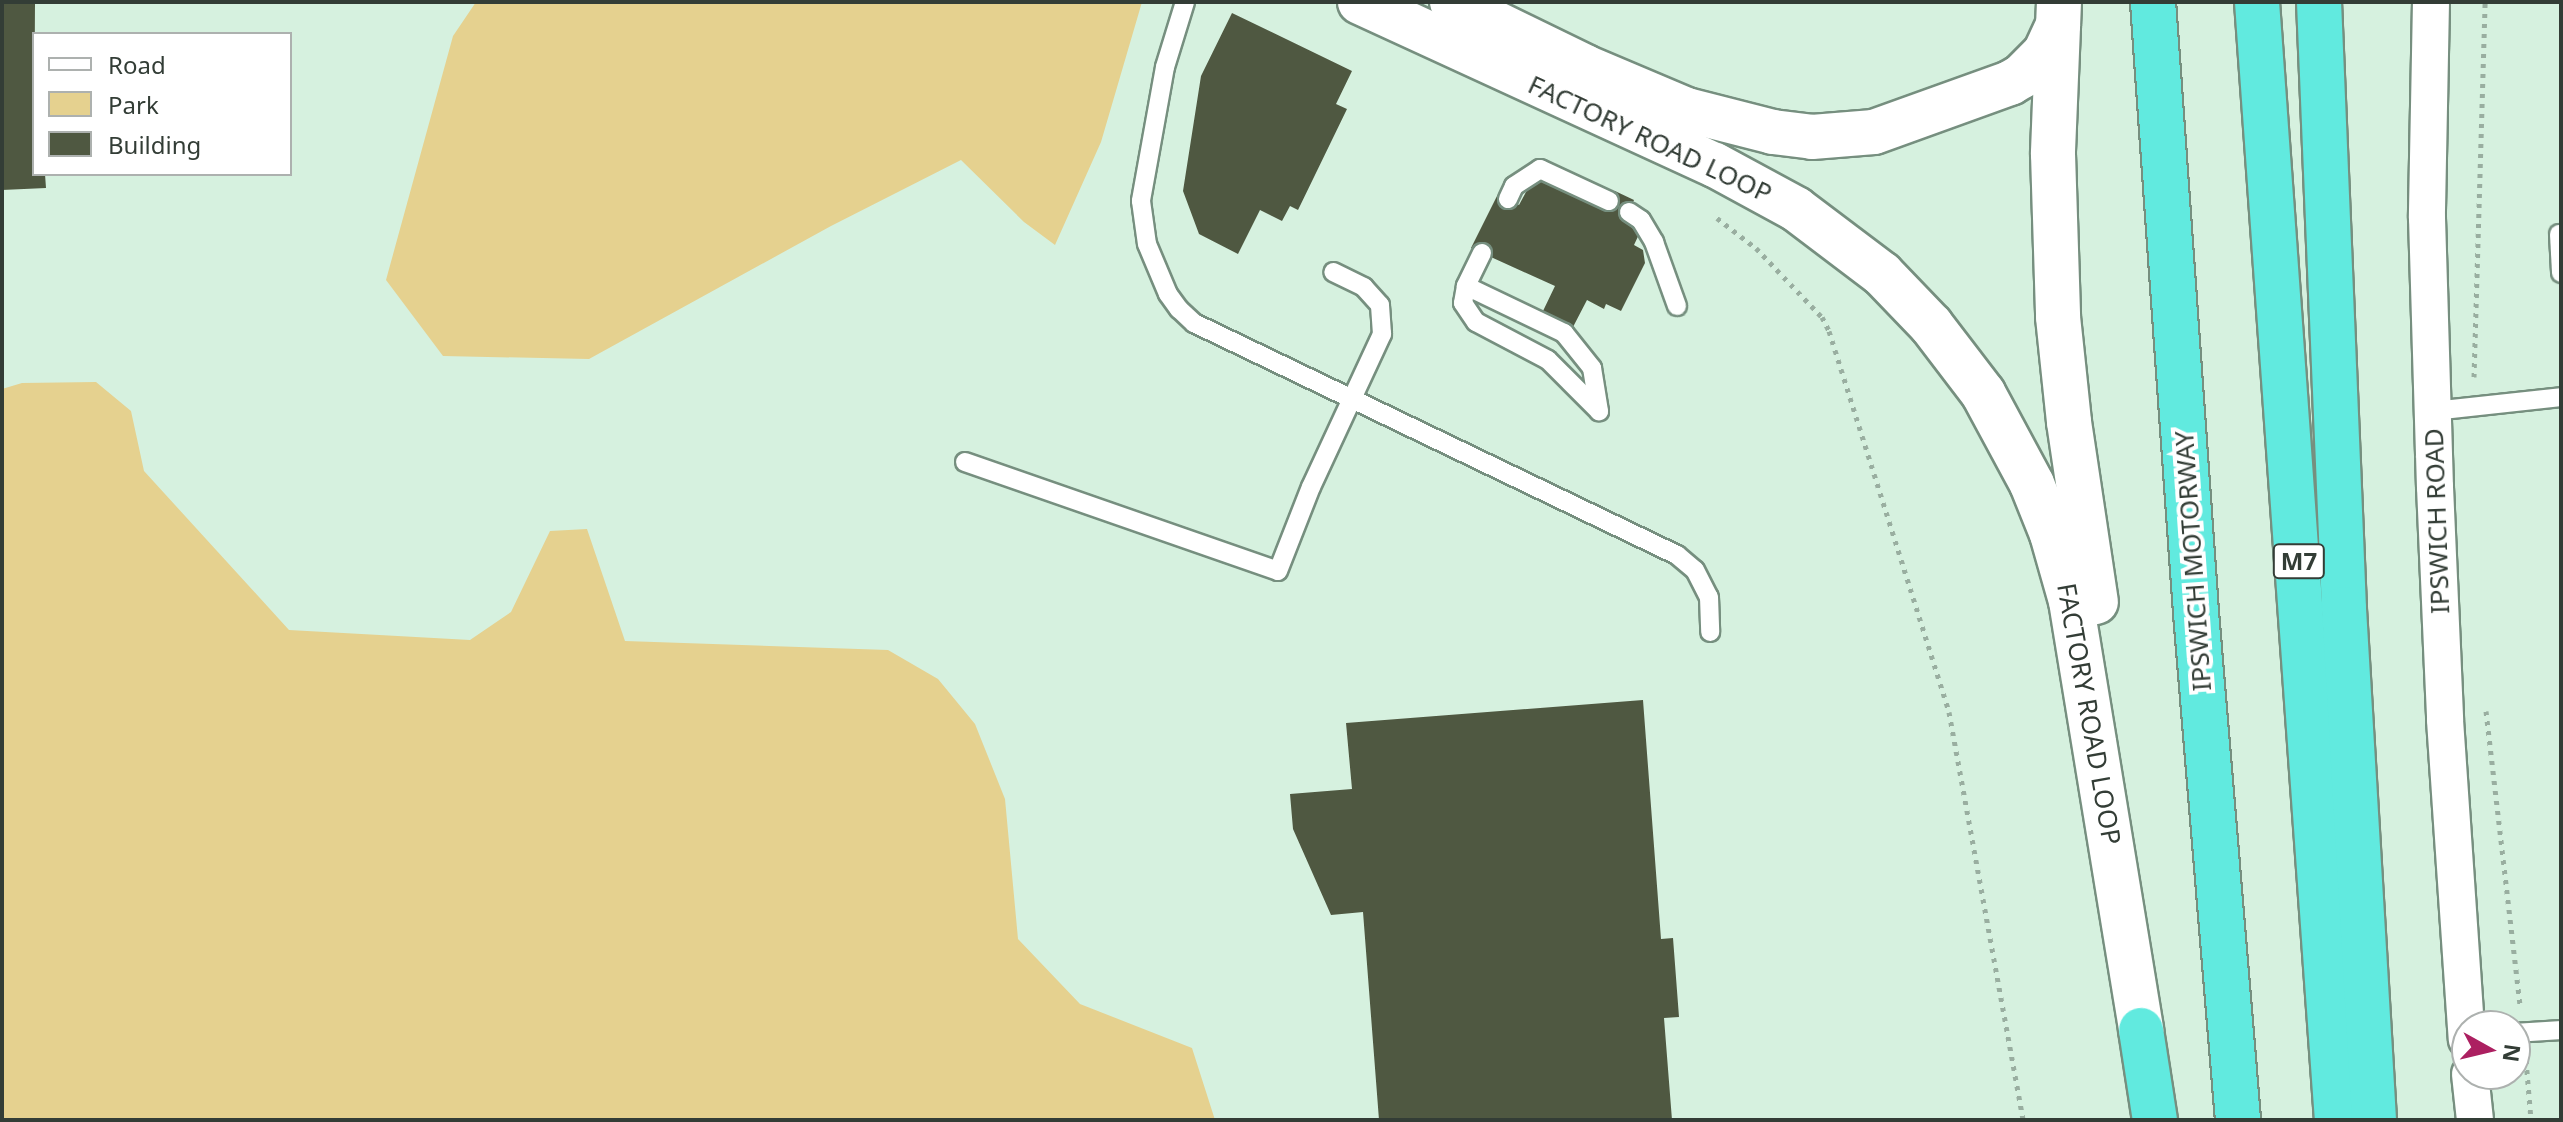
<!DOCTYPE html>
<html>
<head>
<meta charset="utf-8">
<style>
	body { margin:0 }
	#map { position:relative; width:2563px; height:1122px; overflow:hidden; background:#d6f1df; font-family:"Noto Sans",sans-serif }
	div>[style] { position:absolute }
	.green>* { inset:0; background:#e5d18f }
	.building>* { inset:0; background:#4f5841 }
	.path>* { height:5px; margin-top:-2.5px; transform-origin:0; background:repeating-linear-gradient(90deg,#99aea0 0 4px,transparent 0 10px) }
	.roads { filter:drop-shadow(2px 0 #768f7f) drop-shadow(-2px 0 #768f7f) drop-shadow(0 2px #768f7f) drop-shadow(0 -2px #768f7f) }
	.lane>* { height:18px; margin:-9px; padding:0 9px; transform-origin:9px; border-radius:9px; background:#fff }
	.street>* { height:36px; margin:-18px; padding:0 18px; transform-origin:18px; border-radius:18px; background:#fff }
	.secondary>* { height:44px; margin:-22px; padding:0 22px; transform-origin:22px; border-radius:22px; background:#fff }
	.highway>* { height:44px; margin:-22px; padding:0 22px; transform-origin:22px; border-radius:22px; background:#61eadf }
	span { translate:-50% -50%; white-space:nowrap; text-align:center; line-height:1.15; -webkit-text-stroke:8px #fff; paint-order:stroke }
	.shield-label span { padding:2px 6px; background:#fff; border:2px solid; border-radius:6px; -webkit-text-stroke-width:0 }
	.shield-label { font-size:24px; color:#333d36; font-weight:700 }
	.street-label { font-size:26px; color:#333d36 }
	.frame { position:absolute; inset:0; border:4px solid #333d36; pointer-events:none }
	.legend { position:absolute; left:32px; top:32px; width:260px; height:144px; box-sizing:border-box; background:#fff; border:2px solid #adb1af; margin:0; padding:10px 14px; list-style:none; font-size:24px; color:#333d36 }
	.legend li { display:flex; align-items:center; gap:16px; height:40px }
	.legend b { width:40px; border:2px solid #adb1af }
	.north { position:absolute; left:2451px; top:1010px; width:80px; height:80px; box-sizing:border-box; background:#fff; border:2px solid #adb1af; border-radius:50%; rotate:98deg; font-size:22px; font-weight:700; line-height:32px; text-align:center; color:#333d36 }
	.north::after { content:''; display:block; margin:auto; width:28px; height:36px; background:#ac2061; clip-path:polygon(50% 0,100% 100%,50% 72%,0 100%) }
</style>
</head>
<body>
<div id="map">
	<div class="green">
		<div style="clip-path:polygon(476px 2px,1142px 2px,1101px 142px,1055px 245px,1024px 222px,961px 160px,831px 226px,589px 359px,443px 356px,386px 280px,453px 36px)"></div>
		<div style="clip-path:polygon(96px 382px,131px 411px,144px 471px,289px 630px,470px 640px,511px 612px,550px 531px,587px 529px,625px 641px,888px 650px,938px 679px,975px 724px,1005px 799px,1018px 939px,1080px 1004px,1192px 1048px,1215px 1120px,2px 1120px,2px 389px,22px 383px)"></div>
	</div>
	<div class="building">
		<div style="clip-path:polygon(2px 2px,35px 2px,34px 174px,45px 174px,46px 188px,2px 190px)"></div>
		<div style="clip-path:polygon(1232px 13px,1352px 71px,1336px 104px,1347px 109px,1298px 210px,1290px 206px,1282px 221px,1260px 210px,1238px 254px,1199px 234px,1183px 191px,1201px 76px)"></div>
		<div style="clip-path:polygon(1534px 177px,1604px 210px,1615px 191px,1634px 200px,1625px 222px,1641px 230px,1634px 245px,1643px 250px,1645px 263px,1621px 311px,1606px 304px,1604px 309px,1587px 300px,1573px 327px,1543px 311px,1555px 286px,1471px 248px,1498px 194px,1519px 205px)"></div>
		<div style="clip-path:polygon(1643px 700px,1661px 939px,1673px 938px,1679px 1017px,1664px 1018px,1672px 1120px,1379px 1120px,1363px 912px,1331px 915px,1293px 829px,1290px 794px,1352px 789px,1346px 723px)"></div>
	</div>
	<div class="path">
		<div style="left:1717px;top:218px;width:49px;rotate:37.6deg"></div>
		<div style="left:1756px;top:248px;width:95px;rotate:46.3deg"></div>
		<div style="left:1822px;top:317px;width:16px;rotate:63deg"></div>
		<div style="left:1829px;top:331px;width:399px;rotate:72.5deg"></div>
		<div style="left:1949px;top:712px;width:415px;rotate:79.7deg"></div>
		<div style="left:2474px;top:377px;width:375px;rotate:-88.3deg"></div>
		<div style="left:2486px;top:711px;width:298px;rotate:83.4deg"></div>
		<div style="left:2526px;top:1060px;width:60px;rotate:85.2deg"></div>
	</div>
	<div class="roads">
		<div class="lane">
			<div style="left:1185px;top:2px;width:68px;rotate:107.1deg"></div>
			<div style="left:1165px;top:67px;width:136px;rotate:100.2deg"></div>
			<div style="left:1141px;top:201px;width:43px;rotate:82.1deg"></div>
			<div style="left:1147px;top:244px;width:54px;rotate:67.2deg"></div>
			<div style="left:1168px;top:294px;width:19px;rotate:54deg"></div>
			<div style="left:1179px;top:309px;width:21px;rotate:43deg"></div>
			<div style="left:1194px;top:323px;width:536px;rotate:25.66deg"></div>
			<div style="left:1677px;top:555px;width:23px;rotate:40deg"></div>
			<div style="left:1695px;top:570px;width:30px;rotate:63deg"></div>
			<div style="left:1709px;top:597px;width:35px;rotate:88deg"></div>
			<div style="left:1508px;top:199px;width:14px;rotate:-65deg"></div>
			<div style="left:1514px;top:186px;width:31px;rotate:-33deg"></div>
			<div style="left:1540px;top:169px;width:76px;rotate:24.9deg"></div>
			<div style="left:1629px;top:212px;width:14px;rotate:34deg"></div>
			<div style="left:1641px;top:220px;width:26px;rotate:59deg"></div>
			<div style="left:1654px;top:242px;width:68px;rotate:70.2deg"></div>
			<div style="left:2559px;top:234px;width:39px;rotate:87deg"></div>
			<div style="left:1482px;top:253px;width:37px;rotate:116deg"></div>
			<div style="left:1466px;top:286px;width:17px;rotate:100deg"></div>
			<div style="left:1463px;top:303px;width:23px;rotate:56deg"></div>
			<div style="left:1476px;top:322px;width:81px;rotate:27.8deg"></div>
			<div style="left:1548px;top:360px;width:72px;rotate:45deg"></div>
			<div style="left:1466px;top:286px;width:109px;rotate:25.6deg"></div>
			<div style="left:1564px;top:333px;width:45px;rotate:51.3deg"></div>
			<div style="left:1592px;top:368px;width:44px;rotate:80.8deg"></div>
			<div style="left:2433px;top:411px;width:129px;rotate:-6.2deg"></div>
			<div style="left:965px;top:462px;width:331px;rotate:19.2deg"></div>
			<div style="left:1278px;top:571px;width:90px;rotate:-68.6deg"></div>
			<div style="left:1311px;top:487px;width:169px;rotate:-65.1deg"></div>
			<div style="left:1382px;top:334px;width:29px;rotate:-94deg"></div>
			<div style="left:1380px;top:305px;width:24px;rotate:-132deg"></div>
			<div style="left:1364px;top:287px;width:34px;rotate:-154deg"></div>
			<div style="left:2515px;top:1033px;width:46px;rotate:-3.7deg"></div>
		</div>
		<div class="street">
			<div style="left:2431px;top:2px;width:216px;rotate:91.1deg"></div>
			<div style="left:2427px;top:218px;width:269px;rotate:88.3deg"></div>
			<div style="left:2435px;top:487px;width:233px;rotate:87.5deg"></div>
			<div style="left:2445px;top:720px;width:320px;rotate:86.1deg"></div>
			<div style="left:2470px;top:1074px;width:46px;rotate:83.8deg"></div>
		</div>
		<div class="secondary">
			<div style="left:1360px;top:2px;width:391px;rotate:24.7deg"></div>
			<div style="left:1715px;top:165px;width:92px;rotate:28.5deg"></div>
			<div style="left:1796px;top:209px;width:108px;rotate:37.1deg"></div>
			<div style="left:1882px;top:274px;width:71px;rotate:46.1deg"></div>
			<div style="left:1931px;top:325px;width:86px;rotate:52.6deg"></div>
			<div style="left:1983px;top:393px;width:103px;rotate:61.7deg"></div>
			<div style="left:2032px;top:484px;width:54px;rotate:68.2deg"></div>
			<div style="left:2052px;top:534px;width:70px;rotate:74.2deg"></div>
			<div style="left:2071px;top:601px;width:435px;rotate:80.7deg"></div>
			<div style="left:1452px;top:2px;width:148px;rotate:26deg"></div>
			<div style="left:1585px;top:67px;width:111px;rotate:22.9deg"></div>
			<div style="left:1687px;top:110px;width:89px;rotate:14.3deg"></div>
			<div style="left:1773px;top:132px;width:39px;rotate:7deg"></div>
			<div style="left:1812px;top:137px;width:62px;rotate:-4.6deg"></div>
			<div style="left:1874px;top:132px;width:145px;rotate:-19.8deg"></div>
			<div style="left:2010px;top:83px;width:14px;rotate:-30deg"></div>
			<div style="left:2022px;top:76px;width:33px;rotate:-45deg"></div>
			<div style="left:2045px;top:53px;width:31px;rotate:-65deg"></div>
			<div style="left:2059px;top:2px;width:152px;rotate:92.3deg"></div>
			<div style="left:2053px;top:154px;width:163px;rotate:88.2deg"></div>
			<div style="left:2058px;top:317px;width:106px;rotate:84deg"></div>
			<div style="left:2069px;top:422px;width:182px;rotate:81.5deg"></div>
		</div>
		<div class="highway">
			<div style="left:2153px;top:2px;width:613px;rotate:85.97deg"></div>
			<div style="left:2196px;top:613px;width:509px;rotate:85.26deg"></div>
			<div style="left:2257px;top:2px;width:1121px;rotate:85.91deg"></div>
			<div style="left:2319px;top:2px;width:608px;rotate:87.64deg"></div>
			<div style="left:2344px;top:609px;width:512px;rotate:86.64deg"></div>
			<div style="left:2141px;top:1030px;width:91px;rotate:81.2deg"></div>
		</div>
	</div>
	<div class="shield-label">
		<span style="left:2299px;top:561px">M7</span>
	</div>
	<div class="street-label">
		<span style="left:1650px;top:139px;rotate:25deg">FACTORY ROAD LOOP</span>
		<span style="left:2437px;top:521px;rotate:-92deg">IPSWICH ROAD</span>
		<span style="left:2193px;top:561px;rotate:-94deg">IPSWICH MOTORWAY</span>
		<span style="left:2089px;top:714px;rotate:80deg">FACTORY ROAD LOOP</span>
	</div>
	<div class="frame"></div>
	<ul class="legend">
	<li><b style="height:10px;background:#fff"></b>Road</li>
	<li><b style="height:22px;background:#e5d18f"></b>Park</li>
	<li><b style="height:22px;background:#4f5841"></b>Building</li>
	</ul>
	<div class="north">N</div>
</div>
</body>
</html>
